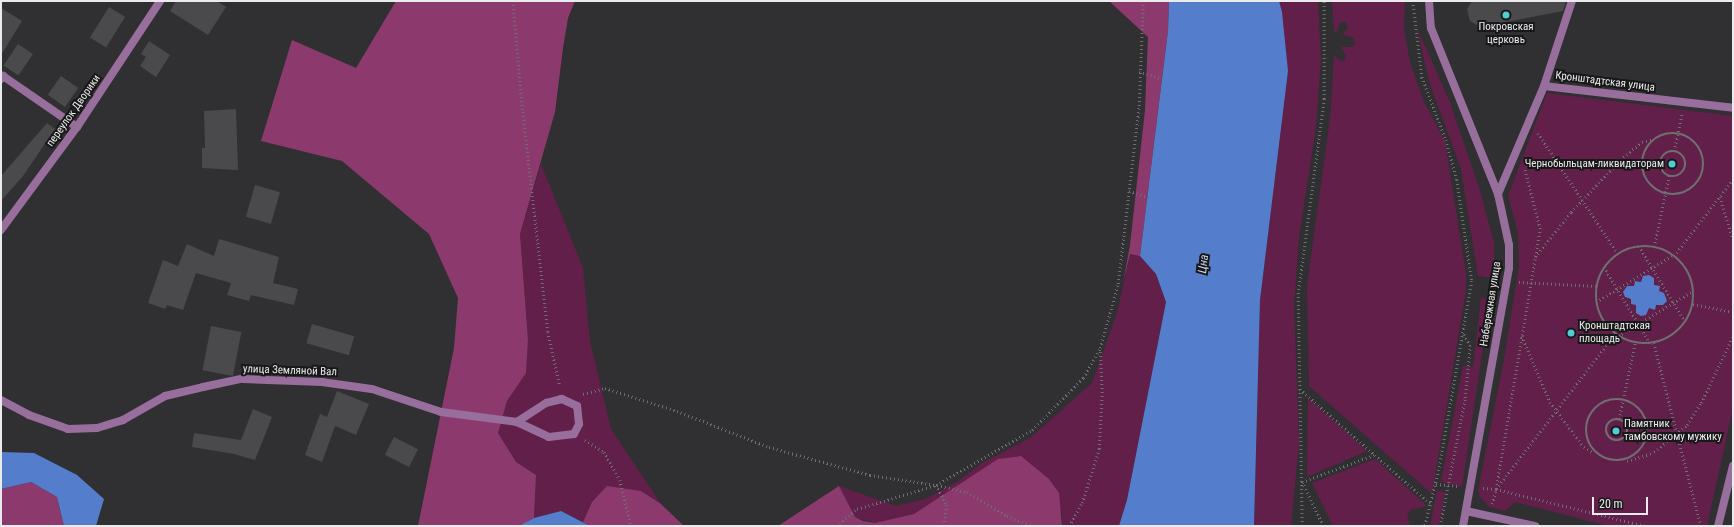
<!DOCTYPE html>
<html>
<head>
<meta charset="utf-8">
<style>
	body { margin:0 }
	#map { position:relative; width:1734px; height:527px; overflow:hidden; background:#302f32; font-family:"Roboto Condensed",sans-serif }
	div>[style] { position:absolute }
	.green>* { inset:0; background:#621f4a }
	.forest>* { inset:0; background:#8c3a6e }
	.water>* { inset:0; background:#547ecb }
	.building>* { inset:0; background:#4a4a4d; transform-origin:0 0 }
	.path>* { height:2.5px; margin-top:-1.25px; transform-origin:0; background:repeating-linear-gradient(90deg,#6f6f71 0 1px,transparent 0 4px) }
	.path>.ring { margin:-1.25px; padding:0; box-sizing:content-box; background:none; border:2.5px solid #6f6f71; border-radius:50% }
	.lane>* { height:8px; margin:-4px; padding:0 4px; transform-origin:4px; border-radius:4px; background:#986e9c }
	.street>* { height:8px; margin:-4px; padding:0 4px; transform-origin:4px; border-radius:4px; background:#986e9c }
	.dots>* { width:11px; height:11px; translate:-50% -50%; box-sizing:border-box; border:2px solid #181819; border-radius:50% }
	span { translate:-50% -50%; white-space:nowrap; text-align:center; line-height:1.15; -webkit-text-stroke:4px #181819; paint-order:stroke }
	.poi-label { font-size:11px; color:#ebebed }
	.right { translate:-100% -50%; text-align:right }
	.left { translate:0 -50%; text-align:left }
	.street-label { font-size:11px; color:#ebebed }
	.water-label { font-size:12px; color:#cad6ea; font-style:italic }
	.frame { position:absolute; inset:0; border:2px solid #ebebed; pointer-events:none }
	.scale { position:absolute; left:1592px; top:497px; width:56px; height:18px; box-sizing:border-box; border:2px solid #ebebed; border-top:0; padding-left:5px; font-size:12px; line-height:14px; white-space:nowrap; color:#ebebed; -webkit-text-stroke:3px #181819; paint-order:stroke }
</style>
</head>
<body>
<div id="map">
	<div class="green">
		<div style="clip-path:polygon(1279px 1px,1318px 1px,1321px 59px,1316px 127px,1299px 237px,1294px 306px,1299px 443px,1291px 526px,1254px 526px,1260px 300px,1288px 71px)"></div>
		<div style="clip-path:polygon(1332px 1px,1405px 1px,1404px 29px,1410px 62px,1424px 102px,1445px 141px,1466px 274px,1466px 290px,1432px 494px,1309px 386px,1307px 286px,1330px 119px,1334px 54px,1339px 60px,1344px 61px,1346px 56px,1341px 47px,1352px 47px,1355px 43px,1353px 37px,1342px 35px,1348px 28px,1346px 22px,1340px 22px,1337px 31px,1334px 32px)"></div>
		<div style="clip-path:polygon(1417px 28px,1449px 100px,1479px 187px,1494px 243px,1494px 278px,1478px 276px,1461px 169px,1429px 81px)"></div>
		<div style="clip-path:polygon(evenodd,1547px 93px,1733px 116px,1733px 408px,1707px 526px,1609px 526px,1515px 502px,1505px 511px,1489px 507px,1479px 496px,1478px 491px,1504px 359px,1519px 266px,1518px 233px,1508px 196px,1547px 93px,1641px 282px,1659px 291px,1665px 303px,1649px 308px,1631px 304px,1632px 299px,1625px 297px,1623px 292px,1641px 282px)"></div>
		<div style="clip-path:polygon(541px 164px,583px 268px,590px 341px,611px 429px,661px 504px,641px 491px,592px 502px,583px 522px,561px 511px,534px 518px,536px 475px,516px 462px,498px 433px,507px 401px,526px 373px,528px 340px,520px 234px)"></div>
		<div style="clip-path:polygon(1130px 254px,1140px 256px,1156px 274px,1166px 302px,1127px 500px,1119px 526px,1062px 526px,1062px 511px,956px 488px,914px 514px,875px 523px,855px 517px,839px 486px,896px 506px,925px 499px,957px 482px,982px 463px,1030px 438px,1092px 383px,1117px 313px)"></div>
		<div style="clip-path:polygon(1481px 298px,1490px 300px,1462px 487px,1441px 482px,1463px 366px,1473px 367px)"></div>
		<div style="clip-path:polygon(1308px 398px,1367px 451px,1307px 477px)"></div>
		<div style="clip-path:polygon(1375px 459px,1427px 506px,1410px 510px,1407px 517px,1411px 526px,1333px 526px,1312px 483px)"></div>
		<div style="clip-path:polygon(1437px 491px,1445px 492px,1439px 526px,1430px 526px)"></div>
	</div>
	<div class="forest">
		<div style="clip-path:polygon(396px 1px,575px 1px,568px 18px,563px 48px,555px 112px,520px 234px,528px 340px,526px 373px,507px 401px,498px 433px,516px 462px,536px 475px,534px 518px,519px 526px,418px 526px,454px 348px,458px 298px,429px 234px,342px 161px,261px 141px,292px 40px,356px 68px)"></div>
		<div style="clip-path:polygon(1109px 1px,1169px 1px,1168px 31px,1140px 256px,1130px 254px,1123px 283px,1130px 245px,1145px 110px,1148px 37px)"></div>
		<div style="clip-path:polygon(1021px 456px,1049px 479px,1059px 493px,1062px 526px,778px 526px,839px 486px,855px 517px,863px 521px,875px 523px,914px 514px,998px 459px)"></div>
		<div style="clip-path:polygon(31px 482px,57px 497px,64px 526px,1px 526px,1px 489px)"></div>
		<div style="clip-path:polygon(607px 486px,641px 491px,661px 504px,684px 526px,590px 526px,583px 522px,592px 502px)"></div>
	</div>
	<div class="water">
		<div style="clip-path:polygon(1169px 1px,1279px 1px,1282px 12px,1288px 71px,1260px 300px,1254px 526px,1119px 526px,1127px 500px,1166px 302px,1156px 274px,1140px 256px,1168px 31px)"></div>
		<div style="clip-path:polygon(1649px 275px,1654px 278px,1654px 285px,1660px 286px,1659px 291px,1664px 293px,1667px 301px,1663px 305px,1656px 305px,1655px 310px,1649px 308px,1646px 315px,1641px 316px,1636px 313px,1636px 305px,1631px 304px,1631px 299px,1625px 297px,1623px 292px,1627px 286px,1634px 286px,1635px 281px,1641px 282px,1643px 276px)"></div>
		<div style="clip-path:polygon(1px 452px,34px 453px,77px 475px,104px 499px,96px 526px,64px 526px,57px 497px,31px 482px,1px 489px)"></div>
		<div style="clip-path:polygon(561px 511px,590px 526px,519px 526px,534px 518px)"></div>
	</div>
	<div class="building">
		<div style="clip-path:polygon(176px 1px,217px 1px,226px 7px,208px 35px,170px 11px)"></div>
		<div style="clip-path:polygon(1472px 1px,1566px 1px,1563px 11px,1480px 27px,1470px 21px,1467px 9px)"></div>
		<div style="left:109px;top:7px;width:19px;height:36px;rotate:32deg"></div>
		<div style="clip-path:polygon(1px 8px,22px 21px,1px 55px)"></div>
		<div style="clip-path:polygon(149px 41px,170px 55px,156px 77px,140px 66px,146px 57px,141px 54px)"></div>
		<div style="left:18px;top:44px;width:18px;height:26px;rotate:34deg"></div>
		<div style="left:61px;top:76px;width:21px;height:23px;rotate:35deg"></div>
		<div style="clip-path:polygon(236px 109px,238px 170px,202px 168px,202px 148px,205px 148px,204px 111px)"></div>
		<div style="clip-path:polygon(47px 123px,55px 129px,23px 176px,1px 201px,1px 176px)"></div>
		<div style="left:255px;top:185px;width:26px;height:33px;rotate:16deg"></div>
		<div style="clip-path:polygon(219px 239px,279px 257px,273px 283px,298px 289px,294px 305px,251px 295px,249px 301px,227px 295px,231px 283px,196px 273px,183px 310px,167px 305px,165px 309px,148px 303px,163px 260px,178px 266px,187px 244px,214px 256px)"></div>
		<div style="left:312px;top:324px;width:44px;height:20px;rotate:16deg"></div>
		<div style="left:211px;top:326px;width:31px;height:45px;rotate:11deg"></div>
		<div style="clip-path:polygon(337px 391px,369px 404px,356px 435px,335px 426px,322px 462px,305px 455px,320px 414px,327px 417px)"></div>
		<div style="clip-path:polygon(253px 409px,272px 417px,255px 460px,234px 454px,192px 447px,194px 433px,241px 440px)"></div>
		<div style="left:394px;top:437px;width:27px;height:20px;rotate:27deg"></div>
	</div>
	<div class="path">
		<div style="left:513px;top:1px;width:111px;rotate:84.9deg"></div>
		<div style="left:523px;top:112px;width:221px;rotate:83.5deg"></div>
		<div style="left:548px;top:332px;width:55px;rotate:77.5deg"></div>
		<div style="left:1413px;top:1px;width:77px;rotate:83.2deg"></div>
		<div style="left:1422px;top:77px;width:67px;rotate:69.1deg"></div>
		<div style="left:1446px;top:140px;width:41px;rotate:74.6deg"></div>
		<div style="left:1457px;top:180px;width:102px;rotate:81.6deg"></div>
		<div style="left:1472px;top:281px;width:192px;rotate:99.9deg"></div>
		<div style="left:1439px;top:470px;width:58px;rotate:104deg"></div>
		<div style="left:1139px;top:72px;width:24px;rotate:15deg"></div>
		<div class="ring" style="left:1642px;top:133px;width:59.5px;height:59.5px"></div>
		<div style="left:1538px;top:133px;width:145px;rotate:56.5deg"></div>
		<div style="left:1674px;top:151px;width:38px;rotate:-78deg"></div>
		<div class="ring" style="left:1660px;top:151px;width:23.5px;height:23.5px"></div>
		<div style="left:1129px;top:191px;width:20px;rotate:18deg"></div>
		<div style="left:1720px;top:197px;width:44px;rotate:72.8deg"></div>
		<div class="ring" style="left:1596px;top:246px;width:95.5px;height:95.5px"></div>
		<div style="left:1639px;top:246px;width:90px;rotate:58.6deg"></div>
		<div style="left:1654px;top:247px;width:73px;rotate:-78.1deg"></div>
		<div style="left:1674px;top:256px;width:97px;rotate:-52.5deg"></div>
		<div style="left:1535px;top:257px;width:58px;rotate:-51.3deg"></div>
		<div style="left:1571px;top:212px;width:76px;rotate:-46.6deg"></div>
		<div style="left:1623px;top:157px;width:24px;rotate:-38deg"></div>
		<div style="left:1642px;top:142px;width:11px;rotate:-15deg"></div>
		<div style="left:1604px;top:267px;width:89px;rotate:58.8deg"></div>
		<div style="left:1519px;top:282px;width:78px;rotate:2.9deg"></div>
		<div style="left:1596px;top:302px;width:90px;rotate:-31.4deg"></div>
		<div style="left:1693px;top:304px;width:41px;rotate:11.3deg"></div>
		<div style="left:1522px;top:336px;width:72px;rotate:67deg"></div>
		<div style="left:1550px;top:402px;width:56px;rotate:52.9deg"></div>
		<div style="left:1584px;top:447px;width:12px;rotate:31deg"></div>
		<div style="left:1618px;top:336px;width:87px;rotate:-31deg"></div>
		<div style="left:1654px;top:343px;width:189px;rotate:75.6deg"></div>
		<div style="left:1300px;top:389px;width:176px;rotate:41.3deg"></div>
		<div style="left:583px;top:394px;width:23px;rotate:-15deg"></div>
		<div style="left:605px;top:388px;width:76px;rotate:17.7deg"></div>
		<div style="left:677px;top:411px;width:99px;rotate:21.4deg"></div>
		<div style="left:769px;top:447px;width:105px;rotate:15.5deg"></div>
		<div style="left:870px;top:475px;width:67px;rotate:8.6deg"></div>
		<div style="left:936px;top:485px;width:111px;rotate:-29.8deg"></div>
		<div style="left:1032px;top:430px;width:73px;rotate:-45.6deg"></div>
		<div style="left:1083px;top:378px;width:34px;rotate:-60deg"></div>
		<div style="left:1100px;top:348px;width:66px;rotate:-74.3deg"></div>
		<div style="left:1118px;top:284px;width:179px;rotate:-83.3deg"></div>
		<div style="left:1139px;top:106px;width:105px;rotate:-87.8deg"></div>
		<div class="ring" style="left:1586px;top:399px;width:59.5px;height:59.5px"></div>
		<div class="ring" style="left:1606px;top:419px;width:19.5px;height:19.5px"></div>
		<div style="left:1619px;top:419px;width:78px;rotate:-78.1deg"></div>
		<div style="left:585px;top:440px;width:22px;rotate:32deg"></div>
		<div style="left:604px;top:452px;width:32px;rotate:60deg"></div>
		<div style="left:620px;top:480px;width:47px;rotate:76.6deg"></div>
		<div style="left:1627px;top:461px;width:28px;rotate:-18deg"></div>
		<div style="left:1654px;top:452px;width:43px;rotate:-39.3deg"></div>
		<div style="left:1687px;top:425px;width:26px;rotate:-58deg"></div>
		<div style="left:1701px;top:403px;width:74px;rotate:-64.5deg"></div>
		<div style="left:1436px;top:484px;width:22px;rotate:5deg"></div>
		<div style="left:937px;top:485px;width:31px;rotate:13deg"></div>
		<div style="left:967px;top:492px;width:47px;rotate:31deg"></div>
		<div style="left:1007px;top:516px;width:28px;rotate:21deg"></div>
		<div style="left:1483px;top:488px;width:13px;rotate:4deg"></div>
		<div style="left:1496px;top:489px;width:154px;rotate:13.9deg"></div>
		<div style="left:1496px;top:489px;width:264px;rotate:-80.4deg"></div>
		<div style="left:1540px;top:229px;width:64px;rotate:-104.5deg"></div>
		<div style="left:1492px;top:504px;width:16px;rotate:-75deg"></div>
		<div style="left:1496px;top:489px;width:195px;rotate:-52.5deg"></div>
		<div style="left:836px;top:526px;width:27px;rotate:-39deg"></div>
		<div style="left:857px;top:509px;width:83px;rotate:-16.9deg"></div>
		<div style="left:936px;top:485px;width:23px;rotate:61deg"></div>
		<div style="left:947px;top:505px;width:21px;rotate:98deg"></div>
		<div style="left:1069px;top:526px;width:26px;rotate:-61deg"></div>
		<div style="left:1082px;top:503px;width:57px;rotate:-72.5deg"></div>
		<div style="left:1099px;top:449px;width:56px;rotate:-86.9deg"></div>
		<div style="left:1102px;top:393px;width:44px;rotate:-92.6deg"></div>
		<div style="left:1302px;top:526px;width:232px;rotate:-91deg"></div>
		<div style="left:1298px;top:294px;width:197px;rotate:-82.4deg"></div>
		<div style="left:1324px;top:99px;width:98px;rotate:-90deg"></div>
		<div style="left:1323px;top:526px;width:49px;rotate:-115.5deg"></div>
		<div style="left:1302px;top:482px;width:77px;rotate:-20.6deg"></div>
		<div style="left:1440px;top:526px;width:130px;rotate:-78.9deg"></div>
		<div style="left:1465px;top:398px;width:52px;rotate:-84.5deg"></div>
		<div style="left:1470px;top:346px;width:13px;rotate:-119deg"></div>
	</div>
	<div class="lane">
		<div style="left:1544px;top:86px;width:89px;rotate:-71.8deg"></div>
	</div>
	<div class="street">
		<div style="left:1429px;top:1px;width:27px;rotate:86deg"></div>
		<div style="left:1431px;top:28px;width:179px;rotate:68deg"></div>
		<div style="left:1498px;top:194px;width:52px;rotate:77.8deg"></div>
		<div style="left:1509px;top:245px;width:23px;rotate:90deg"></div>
		<div style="left:1509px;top:268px;width:262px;rotate:100.1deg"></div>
		<div style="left:1px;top:79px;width:4px;rotate:-56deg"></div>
		<div style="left:3px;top:76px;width:90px;rotate:34.6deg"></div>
		<div style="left:1498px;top:194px;width:117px;rotate:-66.9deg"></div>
		<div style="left:1544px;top:86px;width:190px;rotate:6.6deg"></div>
		<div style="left:1px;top:230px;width:128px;rotate:-53.6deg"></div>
		<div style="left:77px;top:127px;width:151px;rotate:-56.6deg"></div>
		<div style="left:1px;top:400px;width:32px;rotate:28deg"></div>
		<div style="left:29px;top:415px;width:41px;rotate:19.7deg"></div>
		<div style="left:68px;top:429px;width:29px;rotate:-2deg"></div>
		<div style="left:97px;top:428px;width:27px;rotate:-17deg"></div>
		<div style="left:123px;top:420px;width:48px;rotate:-29.7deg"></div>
		<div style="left:165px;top:396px;width:39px;rotate:-13deg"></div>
		<div style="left:203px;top:387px;width:40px;rotate:-12deg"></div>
		<div style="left:242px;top:379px;width:80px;rotate:2.1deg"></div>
		<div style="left:322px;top:382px;width:50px;rotate:8deg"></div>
		<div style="left:372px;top:389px;width:73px;rotate:18.4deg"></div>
		<div style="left:441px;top:412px;width:77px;rotate:7.5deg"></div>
		<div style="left:517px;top:422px;width:35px;rotate:25deg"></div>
		<div style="left:549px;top:437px;width:25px;rotate:-7deg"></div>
		<div style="left:574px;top:434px;width:11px;rotate:-63deg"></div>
		<div style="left:579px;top:424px;width:18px;rotate:-96deg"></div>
		<div style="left:577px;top:406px;width:17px;rotate:-155deg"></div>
		<div style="left:562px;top:399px;width:16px;rotate:166deg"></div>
		<div style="left:546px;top:403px;width:35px;rotate:147deg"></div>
		<div style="left:1466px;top:511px;width:71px;rotate:12.3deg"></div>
		<div style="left:1718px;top:526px;width:62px;rotate:-76deg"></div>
	</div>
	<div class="dots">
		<div style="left:1506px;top:15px;background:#51ccd3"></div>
		<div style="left:1672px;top:164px;background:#51ccd3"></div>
		<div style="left:1571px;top:333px;background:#51ccd3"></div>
		<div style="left:1616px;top:431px;background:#51ccd3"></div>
	</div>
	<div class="poi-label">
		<span style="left:1506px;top:34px">Покровская<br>церковь</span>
		<span class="right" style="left:1664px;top:164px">Чернобыльцам-ликвидаторам</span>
		<span class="left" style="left:1579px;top:333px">Кронштадтская<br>площадь</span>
		<span class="left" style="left:1624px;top:431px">Памятник<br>тамбовскому мужику</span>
	</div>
	<div class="street-label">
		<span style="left:1605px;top:82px;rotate:7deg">Кронштадтская улица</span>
		<span style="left:74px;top:111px;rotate:-55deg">переулок Дворики</span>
		<span style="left:1491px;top:304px;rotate:-81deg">Набережная улица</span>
		<span style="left:290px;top:371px;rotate:2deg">улица Земляной Вал</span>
	</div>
	<div class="water-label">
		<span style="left:1204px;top:264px;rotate:-84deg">Цна</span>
	</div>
	<div class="frame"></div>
	<div class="scale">20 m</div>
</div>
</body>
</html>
